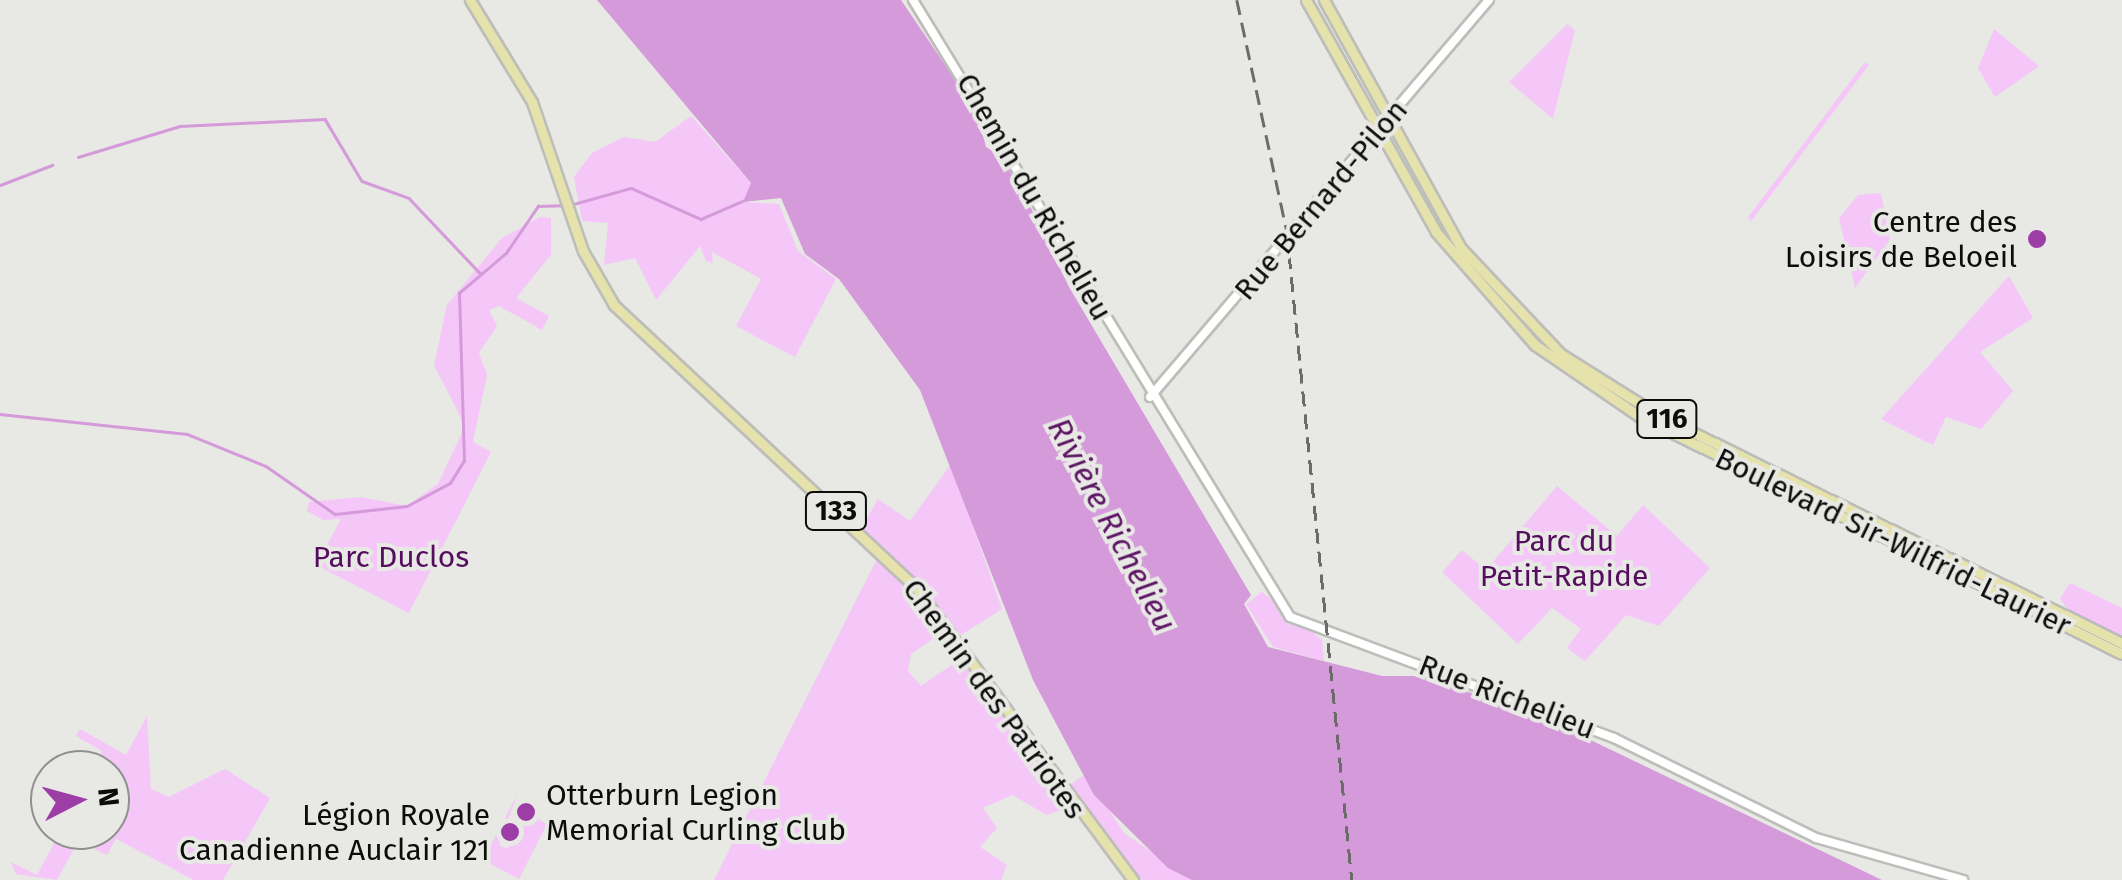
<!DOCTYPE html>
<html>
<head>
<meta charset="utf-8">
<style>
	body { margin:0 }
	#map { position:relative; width:2122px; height:880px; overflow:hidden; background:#e8e8e5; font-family:"Fira Sans",sans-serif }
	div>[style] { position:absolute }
	.green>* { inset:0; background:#f5c7f9; transform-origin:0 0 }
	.water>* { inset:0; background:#d49ada }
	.stream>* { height:2.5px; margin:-1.25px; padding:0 1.25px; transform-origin:1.25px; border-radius:1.25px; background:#d49ada }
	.roads { filter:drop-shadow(2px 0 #bdbdb9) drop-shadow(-2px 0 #bdbdb9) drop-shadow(0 2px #bdbdb9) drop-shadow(0 -2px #bdbdb9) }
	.secondary>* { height:8px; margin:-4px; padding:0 4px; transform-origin:4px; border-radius:4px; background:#fff }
	.primary>* { height:9px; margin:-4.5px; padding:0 4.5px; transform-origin:4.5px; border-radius:4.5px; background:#e5e2ac }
	.rail>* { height:2.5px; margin-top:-1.25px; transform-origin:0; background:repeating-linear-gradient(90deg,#6b6b69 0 15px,transparent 0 23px) }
	.dots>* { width:28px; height:28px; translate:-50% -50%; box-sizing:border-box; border:5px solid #e8e8e5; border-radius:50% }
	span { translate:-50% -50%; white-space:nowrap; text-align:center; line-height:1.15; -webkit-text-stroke:8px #e8e8e5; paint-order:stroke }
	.shield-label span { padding:2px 8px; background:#e8e8e5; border:2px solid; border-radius:8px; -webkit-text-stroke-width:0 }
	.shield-label { font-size:28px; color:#0c0c0b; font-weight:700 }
	.street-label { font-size:30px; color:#0c0c0b }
	.poi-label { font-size:30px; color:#0c0c0b }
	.right { translate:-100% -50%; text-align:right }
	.left { translate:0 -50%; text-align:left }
	.park-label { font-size:30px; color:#550d5d }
	.water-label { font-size:32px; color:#5d1664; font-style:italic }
	.north { position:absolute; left:30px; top:750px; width:100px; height:100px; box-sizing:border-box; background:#e8e8e5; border:2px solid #90908e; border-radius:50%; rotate:84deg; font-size:28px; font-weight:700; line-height:40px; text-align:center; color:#0c0c0b }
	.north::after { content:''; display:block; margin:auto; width:35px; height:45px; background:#9d3ea7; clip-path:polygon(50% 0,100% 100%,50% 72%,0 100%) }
</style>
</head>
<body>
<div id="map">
	<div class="green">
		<div style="clip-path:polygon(1567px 24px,1575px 30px,1553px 119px,1509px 82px)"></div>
		<div style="clip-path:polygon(1994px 29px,2039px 66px,1995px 97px,1978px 68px)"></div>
		<div style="left:1865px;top:62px;width:5px;height:195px;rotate:37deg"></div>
		<div style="clip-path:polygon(691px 116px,751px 183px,744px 202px,779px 204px,798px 251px,836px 279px,795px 357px,736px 326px,761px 279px,712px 252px,713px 263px,706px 261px,700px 246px,656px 300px,635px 258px,604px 265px,608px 223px,582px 221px,574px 177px,592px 153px,624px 137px,655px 142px)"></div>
		<div style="clip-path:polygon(1881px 193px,1890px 240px,1855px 288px,1839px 218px,1858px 195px)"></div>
		<div style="clip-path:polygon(540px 217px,551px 218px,551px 255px,516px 298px,549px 316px,542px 330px,499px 306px,489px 310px,497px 326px,479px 353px,487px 375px,473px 442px,491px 452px,409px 613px,316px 565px,341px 519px,323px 520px,307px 511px,309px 502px,361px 497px,407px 506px,438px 484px,465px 426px,434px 365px,447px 305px,501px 239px)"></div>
		<div style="clip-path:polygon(2009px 276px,2033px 318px,1980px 352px,2013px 391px,1981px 429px,1946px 417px,1933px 445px,1881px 419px)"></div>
		<div style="clip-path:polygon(951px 464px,1002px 609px,961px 635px,862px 527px,878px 499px,910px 521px)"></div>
		<div style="clip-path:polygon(1557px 486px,1617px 536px,1643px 505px,1710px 568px,1659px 626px,1626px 615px,1585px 661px,1567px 648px,1581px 629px,1552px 608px,1518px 644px,1442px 572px,1462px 550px,1486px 570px)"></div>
		<div style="clip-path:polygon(879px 555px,944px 631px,911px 654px,908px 671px,921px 686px,962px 658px,1066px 808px,1047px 815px,1012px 795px,983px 808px,997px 828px,980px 847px,1007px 865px,1001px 880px,714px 880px)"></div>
		<div style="clip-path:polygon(2070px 583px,2122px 608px,2122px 636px,2067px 609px,2060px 598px)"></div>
		<div style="clip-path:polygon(1262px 592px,1322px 640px,1324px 661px,1273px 647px,1246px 604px)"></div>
		<div style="clip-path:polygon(147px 716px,151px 789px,169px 797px,225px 769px,270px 798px,223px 880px,194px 880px,116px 839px,107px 855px,78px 841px,57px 880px,16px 874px,11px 862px,37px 875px,61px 830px,110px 830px,110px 770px,92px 770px,102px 751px,76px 736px,80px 729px,126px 755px)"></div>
		<div style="clip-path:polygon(1086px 774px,1124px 833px,1192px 880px,1141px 880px,1065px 788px)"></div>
		<div style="clip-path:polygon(517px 795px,499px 845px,507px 849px,535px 805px,534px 817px,547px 824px,519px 879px,483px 860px)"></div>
	</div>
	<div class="water">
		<div style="clip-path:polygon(597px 0,901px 0,977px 112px,986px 147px,1008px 160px,1069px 287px,1251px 595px,1244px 604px,1268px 647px,1382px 676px,1423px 676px,1551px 721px,1882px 880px,1192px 880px,1168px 868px,1094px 795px,1033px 680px,920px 390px,839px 279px,805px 254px,781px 198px,743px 202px,751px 183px)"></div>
	</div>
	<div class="stream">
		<div style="left:78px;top:157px;width:107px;rotate:-16.9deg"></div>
		<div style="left:180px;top:126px;width:145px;rotate:-2.8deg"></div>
		<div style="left:325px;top:119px;width:72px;rotate:59.2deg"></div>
		<div style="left:362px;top:181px;width:50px;rotate:19.9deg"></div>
		<div style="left:409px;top:198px;width:103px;rotate:46.6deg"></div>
		<div style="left:0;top:185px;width:56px;rotate:-21deg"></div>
		<div style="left:570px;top:205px;width:63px;rotate:-15.6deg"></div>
		<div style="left:631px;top:188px;width:77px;rotate:23.9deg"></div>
		<div style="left:701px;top:219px;width:48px;rotate:-23.4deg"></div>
		<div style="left:0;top:414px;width:188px;rotate:6.1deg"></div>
		<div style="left:187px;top:434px;width:85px;rotate:22.1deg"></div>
		<div style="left:266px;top:466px;width:84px;rotate:34.8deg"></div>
		<div style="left:335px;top:514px;width:72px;rotate:-6.3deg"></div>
		<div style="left:407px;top:506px;width:49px;rotate:-28.1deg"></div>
		<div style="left:450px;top:483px;width:26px;rotate:-58deg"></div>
		<div style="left:464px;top:461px;width:168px;rotate:-91.7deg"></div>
		<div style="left:459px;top:293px;width:62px;rotate:-40.4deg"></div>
		<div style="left:506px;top:253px;width:57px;rotate:-55.8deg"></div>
		<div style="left:538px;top:206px;width:24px;rotate:-2deg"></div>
	</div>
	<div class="roads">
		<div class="secondary">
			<div style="left:913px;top:0;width:723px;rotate:58.57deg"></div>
			<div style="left:1290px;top:617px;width:346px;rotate:20.5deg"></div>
			<div style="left:1614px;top:738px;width:225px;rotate:26.3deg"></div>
			<div style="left:1816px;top:838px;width:153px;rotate:15.9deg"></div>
			<div style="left:1150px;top:397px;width:522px;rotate:-49.51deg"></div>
		</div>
		<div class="primary">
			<div style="left:470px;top:0;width:119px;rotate:58.7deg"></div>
			<div style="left:532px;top:102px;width:157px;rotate:71.1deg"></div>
			<div style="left:583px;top:251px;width:62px;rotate:60.1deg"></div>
			<div style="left:614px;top:305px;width:415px;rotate:43.1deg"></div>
			<div style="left:917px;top:589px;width:362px;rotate:53.4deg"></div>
			<div style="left:1306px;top:0;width:266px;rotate:60.7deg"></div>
			<div style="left:1436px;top:232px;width:150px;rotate:48.8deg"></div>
			<div style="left:1535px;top:345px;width:127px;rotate:34.4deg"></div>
			<div style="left:1640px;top:417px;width:537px;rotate:26.18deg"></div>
			<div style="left:1324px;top:0;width:283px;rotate:61.1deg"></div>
			<div style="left:1461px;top:248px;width:146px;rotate:46.7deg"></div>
			<div style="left:1561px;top:354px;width:117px;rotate:32.1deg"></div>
			<div style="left:1660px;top:416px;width:515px;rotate:26.17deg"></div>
		</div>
	</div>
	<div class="rail">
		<div style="left:1237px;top:0;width:236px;rotate:77.8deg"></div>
		<div style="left:1287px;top:231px;width:652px;rotate:84.28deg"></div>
	</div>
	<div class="dots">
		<div style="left:2037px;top:239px;background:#9d3ea7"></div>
		<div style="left:526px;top:812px;background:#9d3ea7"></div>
		<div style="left:510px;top:832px;background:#9d3ea7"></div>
	</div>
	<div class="shield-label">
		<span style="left:1667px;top:419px">116</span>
		<span style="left:836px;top:511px">133</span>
	</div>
	<div class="street-label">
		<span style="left:1034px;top:197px;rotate:60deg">Chemin du Richelieu</span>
		<span style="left:1321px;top:200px;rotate:-50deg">Rue Bernard-Pilon</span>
		<span style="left:1893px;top:542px;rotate:26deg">Boulevard Sir-Wilfrid-Laurier</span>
		<span style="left:1507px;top:697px;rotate:21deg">Rue Richelieu</span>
		<span style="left:994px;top:699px;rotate:54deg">Chemin des Patriotes</span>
	</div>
	<div class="poi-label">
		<span class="right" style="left:2017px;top:239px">Centre des<br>Loisirs de Beloeil</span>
		<span class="left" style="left:546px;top:812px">Otterburn Legion<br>Memorial Curling Club</span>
		<span class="right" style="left:490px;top:832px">Légion Royale<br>Canadienne Auclair 121</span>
	</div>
	<div class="park-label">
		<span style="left:1564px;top:558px">Parc du<br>Petit-Rapide</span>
		<span style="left:391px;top:557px">Parc Duclos</span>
	</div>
	<div class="water-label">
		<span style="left:1112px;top:525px;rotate:62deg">Rivière Richelieu</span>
	</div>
	<div class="north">N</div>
</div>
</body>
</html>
